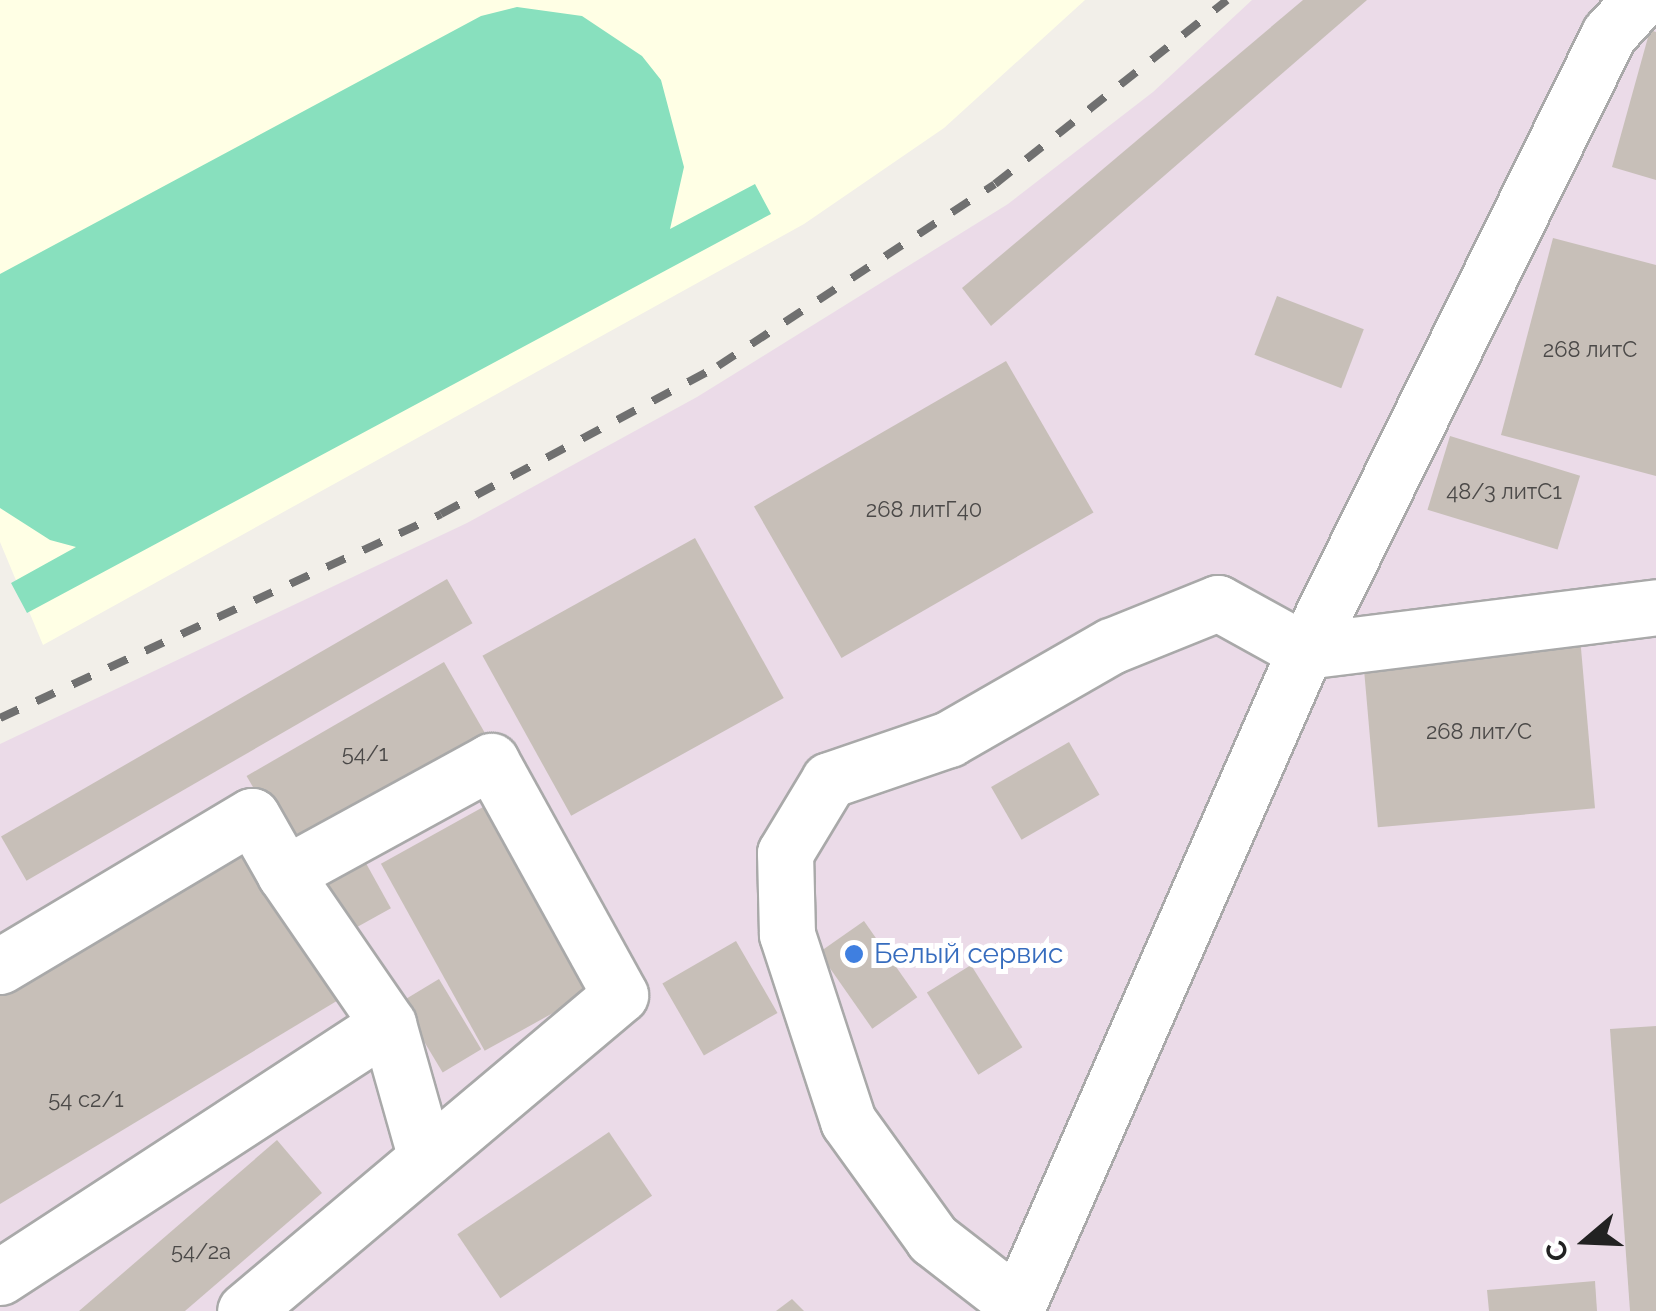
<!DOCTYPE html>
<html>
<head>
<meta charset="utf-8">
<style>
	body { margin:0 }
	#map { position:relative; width:1656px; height:1311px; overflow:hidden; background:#f2efe9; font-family:Raleway,sans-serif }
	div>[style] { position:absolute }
	.industrial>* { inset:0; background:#ebdbe8 }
	.education>* { inset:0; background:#ffffe5 }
	.pitch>* { inset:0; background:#88e0be }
	.building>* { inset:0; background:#c7bfb8; transform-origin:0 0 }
	.roads { filter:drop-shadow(2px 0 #a9a9a9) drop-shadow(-2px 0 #a9a9a9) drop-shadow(0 2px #a9a9a9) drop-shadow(0 -2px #a9a9a9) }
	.minor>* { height:55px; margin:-27.5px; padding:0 27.5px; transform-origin:27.5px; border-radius:27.5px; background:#fff }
	.rail>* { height:8px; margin-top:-4px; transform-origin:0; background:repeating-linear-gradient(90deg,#707070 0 20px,transparent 0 40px) }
	.dots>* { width:28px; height:28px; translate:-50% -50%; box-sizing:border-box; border:5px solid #fff; border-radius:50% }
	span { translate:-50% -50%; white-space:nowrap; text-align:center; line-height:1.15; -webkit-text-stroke:10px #fff; paint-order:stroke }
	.number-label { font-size:22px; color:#4b4948 }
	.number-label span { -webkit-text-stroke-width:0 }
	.shop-label { font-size:28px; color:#366cbe }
	.left { translate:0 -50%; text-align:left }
	.north { position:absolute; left:1536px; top:1191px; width:100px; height:100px; -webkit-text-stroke:8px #fff; paint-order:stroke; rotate:251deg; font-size:28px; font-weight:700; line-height:40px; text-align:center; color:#222 }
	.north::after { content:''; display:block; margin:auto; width:35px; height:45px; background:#222; clip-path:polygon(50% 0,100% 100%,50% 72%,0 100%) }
</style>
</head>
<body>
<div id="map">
	<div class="industrial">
		<div style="clip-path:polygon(1252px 0,1656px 0,1656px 1311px,0 1311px,0 744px,467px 523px,697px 397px,1008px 204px,1153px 92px)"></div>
	</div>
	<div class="education">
		<div style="clip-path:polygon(0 0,1085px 0,944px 128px,804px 224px,43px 645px,0 542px)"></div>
	</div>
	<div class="pitch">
		<div style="clip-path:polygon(517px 7px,582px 16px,642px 56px,661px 80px,684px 167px,670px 229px,755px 184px,771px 214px,27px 613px,11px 583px,76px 547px,50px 540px,0 508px,0 274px,481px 16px)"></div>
	</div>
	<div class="building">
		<div style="clip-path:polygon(1303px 0,1367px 0,991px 326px,962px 288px)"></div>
		<div style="clip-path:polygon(1650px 30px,1656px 32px,1656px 180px,1612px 167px)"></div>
		<div style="clip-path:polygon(1553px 238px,1656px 265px,1656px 476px,1501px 435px)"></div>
		<div style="left:1277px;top:296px;width:93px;height:63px;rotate:21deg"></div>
		<div style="left:1006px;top:361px;width:175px;height:291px;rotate:60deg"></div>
		<div style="left:1450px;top:436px;width:136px;height:77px;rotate:17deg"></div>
		<div style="left:695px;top:538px;width:183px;height:243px;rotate:61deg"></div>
		<div style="left:447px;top:579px;width:51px;height:515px;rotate:60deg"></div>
		<div style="left:1580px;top:637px;width:172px;height:218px;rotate:85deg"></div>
		<div style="left:444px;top:662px;width:81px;height:228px;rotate:60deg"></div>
		<div style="left:1069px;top:742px;width:61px;height:90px;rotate:60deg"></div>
		<div style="left:485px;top:806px;width:214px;height:119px;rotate:61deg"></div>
		<div style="clip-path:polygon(246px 832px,345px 996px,0 1204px,0 980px)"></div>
		<div style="left:357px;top:847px;width:70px;height:51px;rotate:61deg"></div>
		<div style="left:864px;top:921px;width:93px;height:55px;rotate:55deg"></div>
		<div style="left:736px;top:941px;width:83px;height:85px;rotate:60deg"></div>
		<div style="left:971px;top:965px;width:97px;height:52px;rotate:58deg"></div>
		<div style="left:439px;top:979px;width:82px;height:45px;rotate:59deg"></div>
		<div style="clip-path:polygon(1656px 1026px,1656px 1311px,1630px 1311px,1610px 1029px)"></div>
		<div style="left:609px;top:1132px;width:77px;height:183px;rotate:56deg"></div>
		<div style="clip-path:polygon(277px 1140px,322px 1193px,185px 1311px,79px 1311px)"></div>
		<div style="clip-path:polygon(1595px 1281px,1597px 1311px,1489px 1311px,1487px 1290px)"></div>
		<div style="clip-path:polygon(792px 1299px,804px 1311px,776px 1311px)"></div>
	</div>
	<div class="roads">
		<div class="minor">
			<div style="left:285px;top:874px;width:182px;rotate:55.5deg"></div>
			<div style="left:388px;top:1024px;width:139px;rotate:74.2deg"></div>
			<div style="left:0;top:966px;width:293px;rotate:-30.8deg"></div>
			<div style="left:252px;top:816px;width:67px;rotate:60.4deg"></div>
			<div style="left:285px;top:874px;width:235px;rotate:-28.7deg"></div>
			<div style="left:491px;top:761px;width:267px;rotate:61.1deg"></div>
			<div style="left:620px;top:995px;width:490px;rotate:139.9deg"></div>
			<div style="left:0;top:1277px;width:463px;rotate:-33.1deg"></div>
			<div style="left:1018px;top:1305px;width:108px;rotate:-142.2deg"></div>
			<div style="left:933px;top:1239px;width:145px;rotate:-125.8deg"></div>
			<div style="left:848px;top:1121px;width:197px;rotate:-108.1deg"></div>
			<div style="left:787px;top:934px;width:81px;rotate:-91.4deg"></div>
			<div style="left:785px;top:853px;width:85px;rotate:-58.9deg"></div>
			<div style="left:829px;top:780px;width:127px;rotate:-18.9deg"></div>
			<div style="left:949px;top:739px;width:187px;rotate:-29.9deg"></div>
			<div style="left:1111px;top:646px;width:115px;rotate:-21.9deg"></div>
			<div style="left:1218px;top:603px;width:99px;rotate:28.9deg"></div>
			<div style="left:1305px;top:651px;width:354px;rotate:-7.1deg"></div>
			<div style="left:1015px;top:1311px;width:721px;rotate:-66.28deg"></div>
			<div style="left:1305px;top:651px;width:688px;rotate:-63.77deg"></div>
			<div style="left:1609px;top:34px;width:46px;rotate:-47.6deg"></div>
		</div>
	</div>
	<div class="rail">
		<div style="left:0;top:718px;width:486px;rotate:-24.8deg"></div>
		<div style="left:441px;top:514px;width:314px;rotate:-28.1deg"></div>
		<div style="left:718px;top:366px;width:331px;rotate:-33.3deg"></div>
		<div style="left:995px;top:184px;width:296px;rotate:-38.4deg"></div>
	</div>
	<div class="dots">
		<div style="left:854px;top:954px;background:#3f7fe0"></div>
	</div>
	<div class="number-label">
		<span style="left:1590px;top:350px">268 литС</span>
		<span style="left:1504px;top:492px">48/3 литС1</span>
		<span style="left:924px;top:510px">268 литГ40</span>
		<span style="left:1479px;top:732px">268 лит/С</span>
		<span style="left:365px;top:754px">54/1</span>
		<span style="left:86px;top:1100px">54 с2/1</span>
		<span style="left:201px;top:1252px">54/2а</span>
	</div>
	<div class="shop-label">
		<span class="left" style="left:874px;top:954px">Белый сервис</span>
	</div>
	<div class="north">С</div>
</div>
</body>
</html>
